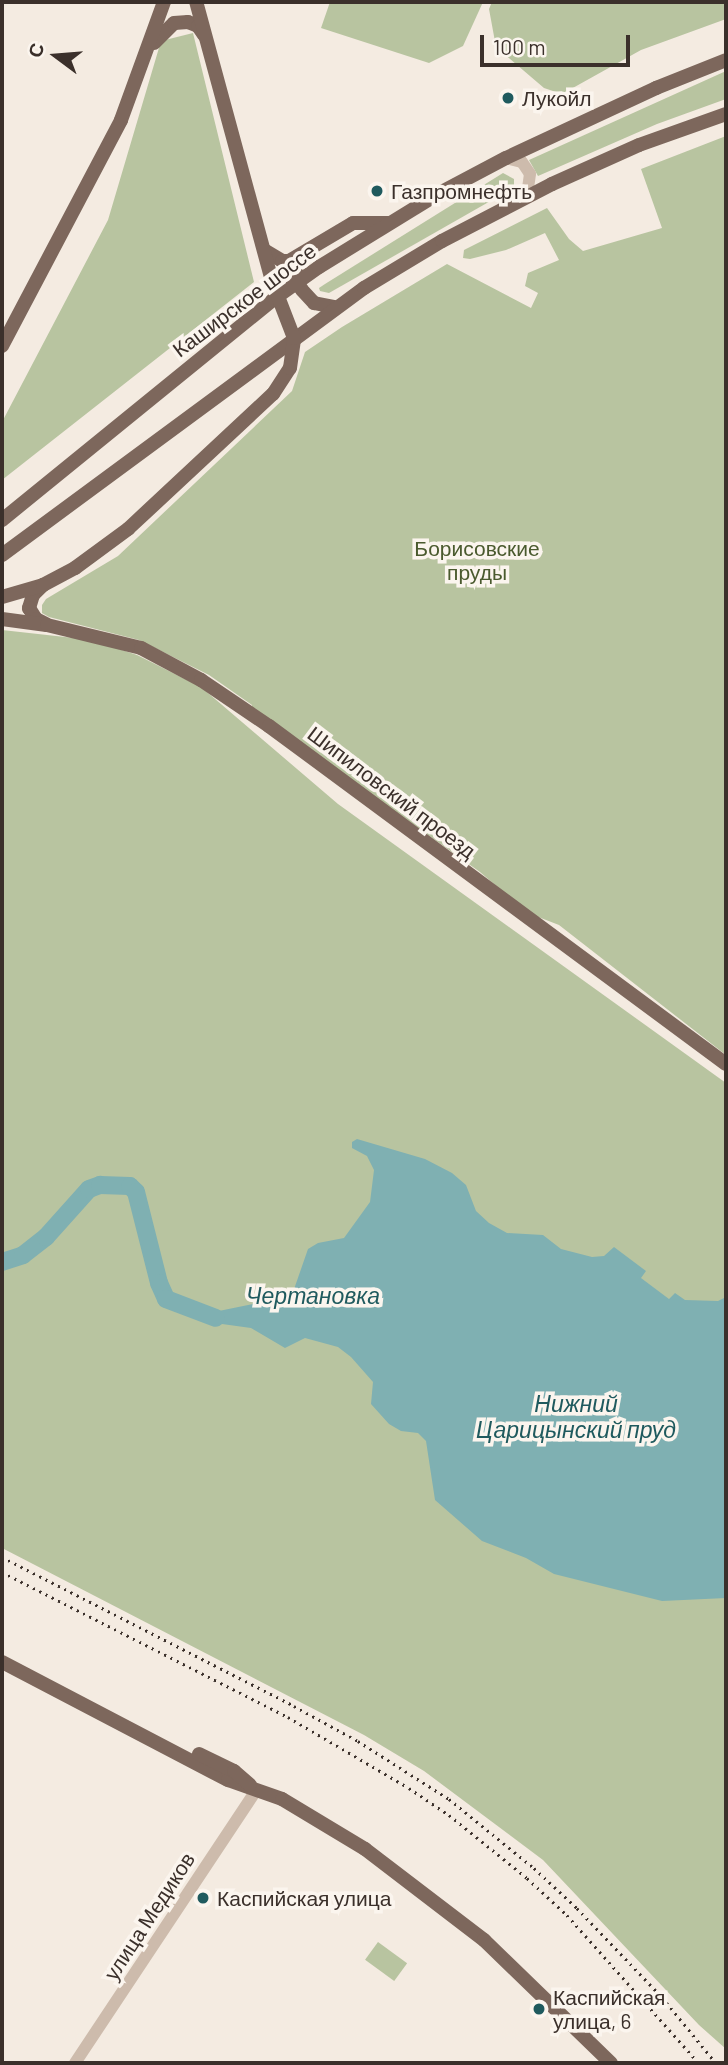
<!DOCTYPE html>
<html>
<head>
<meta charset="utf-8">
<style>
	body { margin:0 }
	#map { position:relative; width:728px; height:2065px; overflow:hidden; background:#f4ebe1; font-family:Barlow,sans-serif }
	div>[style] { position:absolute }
	.green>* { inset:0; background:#b8c4a0; transform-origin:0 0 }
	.water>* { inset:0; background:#7fb0b2 }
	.river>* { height:18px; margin:-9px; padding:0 9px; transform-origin:9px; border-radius:9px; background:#7fb0b2 }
	.minor>* { height:12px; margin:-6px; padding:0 6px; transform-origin:6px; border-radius:6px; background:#cdbbac }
	.major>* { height:14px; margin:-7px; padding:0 7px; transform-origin:7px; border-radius:7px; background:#7d675c }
	.rail>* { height:2.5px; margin-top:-1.25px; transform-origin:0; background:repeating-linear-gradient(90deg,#3b302b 0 2px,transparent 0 7px) }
	.dots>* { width:19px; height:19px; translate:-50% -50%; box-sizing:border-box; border:4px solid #fbf5ee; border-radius:50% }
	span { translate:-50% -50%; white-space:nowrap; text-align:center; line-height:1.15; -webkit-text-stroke:7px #fbf5ee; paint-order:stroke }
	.poi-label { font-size:21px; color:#3b302b }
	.left { translate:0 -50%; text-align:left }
	.street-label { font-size:21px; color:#3b302b }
	.park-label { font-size:21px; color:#4a5a2e }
	.water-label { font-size:23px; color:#1f5a5e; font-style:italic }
	.frame { position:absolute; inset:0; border:4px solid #3b302b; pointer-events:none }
	.north { position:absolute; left:21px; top:21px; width:70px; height:70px; -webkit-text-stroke:5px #fbf5ee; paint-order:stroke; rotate:286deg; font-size:19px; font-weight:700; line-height:28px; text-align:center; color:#3b302b }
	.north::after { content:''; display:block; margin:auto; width:24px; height:32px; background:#3b302b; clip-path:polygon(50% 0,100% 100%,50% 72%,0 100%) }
	.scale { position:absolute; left:480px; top:35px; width:150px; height:32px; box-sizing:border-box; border:4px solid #3b302b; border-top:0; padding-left:9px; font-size:21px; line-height:24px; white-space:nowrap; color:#3b302b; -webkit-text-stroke:5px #fbf5ee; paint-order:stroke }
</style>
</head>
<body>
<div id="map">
	<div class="green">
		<div style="clip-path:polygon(330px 2px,483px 2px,463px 46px,429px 63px,321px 28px)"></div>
		<div style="clip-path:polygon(492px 2px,726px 2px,726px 19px,641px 50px,562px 94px,544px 88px,496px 47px,489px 9px)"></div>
		<div style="clip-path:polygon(193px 33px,254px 282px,2px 480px,2px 422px,108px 220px,161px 41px)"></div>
		<div style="clip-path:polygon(726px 71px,726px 99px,657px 124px,538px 176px,529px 160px)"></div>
		<div style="clip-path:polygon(726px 136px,726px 1055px,559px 925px,528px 913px,480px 872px,252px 710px,252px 705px,209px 675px,139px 640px,49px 617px,42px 613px,42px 605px,46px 599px,118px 556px,292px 391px,305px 352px,342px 327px,447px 264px,531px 308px,538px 293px,525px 286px,528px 273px,559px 260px,545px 233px,506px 250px,470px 259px,463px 258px,464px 250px,547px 208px,569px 239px,583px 251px,662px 228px,641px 169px)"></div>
		<div style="clip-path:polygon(503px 173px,514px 179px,514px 186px,508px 191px,329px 293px,320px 291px,319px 288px,325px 284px)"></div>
		<div style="clip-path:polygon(2px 630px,92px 640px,137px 655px,201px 687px,338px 804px,726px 1083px,726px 2049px,699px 2025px,543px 1860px,424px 1771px,364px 1735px,2px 1548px)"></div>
		<div style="left:378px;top:1942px;width:36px;height:22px;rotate:36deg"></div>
	</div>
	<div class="water">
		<div style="clip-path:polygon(357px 1139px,425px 1159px,452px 1173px,466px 1185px,476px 1211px,489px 1223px,507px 1233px,543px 1235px,561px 1249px,592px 1257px,604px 1256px,614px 1247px,646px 1271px,641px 1278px,669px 1299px,675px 1293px,685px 1300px,718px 1301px,726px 1297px,726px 1598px,662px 1601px,554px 1574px,526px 1558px,482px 1541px,435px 1500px,426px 1441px,418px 1433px,401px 1431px,389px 1424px,371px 1404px,373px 1382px,351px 1357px,338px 1347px,305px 1338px,285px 1348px,251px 1328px,222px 1324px,195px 1313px,209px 1313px,253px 1304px,281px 1304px,292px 1295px,308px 1249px,318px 1243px,344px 1238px,370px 1202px,374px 1170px,367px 1156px,352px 1148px,352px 1142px)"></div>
	</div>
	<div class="river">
		<div style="left:2px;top:1262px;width:22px;rotate:-18deg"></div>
		<div style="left:23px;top:1255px;width:29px;rotate:-38deg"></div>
		<div style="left:46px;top:1237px;width:64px;rotate:-48.1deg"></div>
		<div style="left:89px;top:1189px;width:12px;rotate:-20deg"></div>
		<div style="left:100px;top:1185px;width:30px;rotate:2deg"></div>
		<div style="left:130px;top:1186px;width:8px;rotate:45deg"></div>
		<div style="left:136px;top:1192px;width:94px;rotate:75.8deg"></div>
		<div style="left:159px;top:1283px;width:17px;rotate:66deg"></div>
		<div style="left:166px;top:1299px;width:53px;rotate:20.8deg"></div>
	</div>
	<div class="minor">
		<div style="left:506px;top:158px;width:16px;rotate:14deg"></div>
		<div style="left:522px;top:162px;width:14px;rotate:56deg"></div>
		<div style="left:530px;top:174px;width:15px;rotate:98deg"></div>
		<div style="left:528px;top:189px;width:14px;rotate:124deg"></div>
		<div style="left:75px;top:2063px;width:327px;rotate:-56.4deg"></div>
	</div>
	<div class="major">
		<div style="left:154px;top:43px;width:28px;rotate:-45deg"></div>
		<div style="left:174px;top:23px;width:14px;rotate:-4deg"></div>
		<div style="left:188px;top:22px;width:11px;rotate:22deg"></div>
		<div style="left:198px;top:26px;width:11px;rotate:56deg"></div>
		<div style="left:264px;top:250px;width:21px;rotate:31deg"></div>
		<div style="left:282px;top:261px;width:7px"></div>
		<div style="left:289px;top:261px;width:74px;rotate:-30.7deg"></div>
		<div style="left:353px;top:223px;width:36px"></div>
		<div style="left:297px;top:274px;width:8px;rotate:90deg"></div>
		<div style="left:297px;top:282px;width:9px;rotate:58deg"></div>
		<div style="left:302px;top:290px;width:18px;rotate:47deg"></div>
		<div style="left:314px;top:303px;width:21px;rotate:11deg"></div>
		<div style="left:2px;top:346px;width:255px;rotate:-62.2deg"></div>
		<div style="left:121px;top:120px;width:126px;rotate:-70deg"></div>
		<div style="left:2px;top:520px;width:355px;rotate:-39.1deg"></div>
		<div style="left:278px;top:296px;width:50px;rotate:-35.3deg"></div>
		<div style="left:319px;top:267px;width:137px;rotate:-31.6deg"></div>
		<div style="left:436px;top:195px;width:79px;rotate:-27.9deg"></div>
		<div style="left:506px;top:158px;width:166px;rotate:-25deg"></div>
		<div style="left:656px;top:88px;width:75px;rotate:-21.8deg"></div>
		<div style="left:2px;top:555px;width:450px;rotate:-36.4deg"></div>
		<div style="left:364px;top:288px;width:91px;rotate:-31.1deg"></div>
		<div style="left:442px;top:241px;width:124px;rotate:-27.4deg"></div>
		<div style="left:552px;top:184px;width:95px;rotate:-24.1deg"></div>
		<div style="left:639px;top:145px;width:92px;rotate:-19.6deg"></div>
		<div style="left:43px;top:585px;width:14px;rotate:135deg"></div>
		<div style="left:33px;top:595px;width:14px;rotate:107deg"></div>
		<div style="left:29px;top:608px;width:13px;rotate:58deg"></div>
		<div style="left:36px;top:619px;width:11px;rotate:27deg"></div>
		<div style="left:2px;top:597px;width:43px;rotate:-16.3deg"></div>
		<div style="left:43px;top:585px;width:36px;rotate:-28deg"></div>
		<div style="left:75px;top:568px;width:66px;rotate:-36.3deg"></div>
		<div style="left:128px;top:529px;width:198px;rotate:-43deg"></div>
		<div style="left:273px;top:394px;width:31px;rotate:-57deg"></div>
		<div style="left:290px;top:368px;width:30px;rotate:-82deg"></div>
		<div style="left:294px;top:338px;width:61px;rotate:-111.1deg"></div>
		<div style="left:272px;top:281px;width:289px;rotate:-105.2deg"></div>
		<div style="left:2px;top:619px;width:45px;rotate:7.6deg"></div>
		<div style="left:47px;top:625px;width:97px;rotate:13.7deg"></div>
		<div style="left:141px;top:648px;width:68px;rotate:28.1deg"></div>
		<div style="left:201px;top:680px;width:82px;rotate:34.1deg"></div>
		<div style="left:269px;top:726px;width:568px;rotate:36.49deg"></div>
		<div style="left:2px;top:1662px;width:255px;rotate:27.6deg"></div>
		<div style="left:228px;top:1780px;width:57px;rotate:19.4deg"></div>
		<div style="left:282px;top:1799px;width:97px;rotate:31.1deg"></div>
		<div style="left:365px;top:1849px;width:150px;rotate:37.4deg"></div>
		<div style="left:484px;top:1940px;width:177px;rotate:44.1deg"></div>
		<div style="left:199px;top:1754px;width:39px;rotate:26deg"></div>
		<div style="left:234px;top:1771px;width:21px;rotate:41deg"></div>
	</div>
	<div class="rail">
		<div style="left:2px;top:1557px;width:328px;rotate:27deg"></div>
		<div style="left:294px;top:1706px;width:73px;rotate:28.7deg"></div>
		<div style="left:358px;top:1741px;width:108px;rotate:32.5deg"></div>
		<div style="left:449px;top:1799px;width:109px;rotate:39.1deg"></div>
		<div style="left:534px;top:1868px;width:59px;rotate:42.9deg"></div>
		<div style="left:577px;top:1908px;width:123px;rotate:46.3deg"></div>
		<div style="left:662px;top:1997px;width:85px;rotate:50.7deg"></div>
		<div style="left:2px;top:1572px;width:321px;rotate:26.9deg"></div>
		<div style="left:288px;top:1717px;width:140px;rotate:30.4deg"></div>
		<div style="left:409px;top:1788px;width:48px;rotate:34deg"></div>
		<div style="left:449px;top:1815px;width:100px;rotate:38.9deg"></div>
		<div style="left:527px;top:1878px;width:54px;rotate:42.8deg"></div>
		<div style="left:567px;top:1915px;width:198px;rotate:48.3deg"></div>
	</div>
	<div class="dots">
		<div style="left:508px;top:98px;background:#1f5a5e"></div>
		<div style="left:377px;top:191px;background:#1f5a5e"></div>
		<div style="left:203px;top:1898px;background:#1f5a5e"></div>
		<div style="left:539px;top:2009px;background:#1f5a5e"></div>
	</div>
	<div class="poi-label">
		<span class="left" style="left:522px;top:98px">Лукойл</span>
		<span class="left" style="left:391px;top:191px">Газпромнефть</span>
		<span class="left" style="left:217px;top:1898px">Каспийская улица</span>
		<span class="left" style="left:553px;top:2009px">Каспийская<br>улица, 6</span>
	</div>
	<div class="street-label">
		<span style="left:244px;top:300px;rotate:-37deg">Каширское шоссе</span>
		<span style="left:392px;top:792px;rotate:37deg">Шипиловский проезд</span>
		<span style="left:149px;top:1916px;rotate:-57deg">улица Медиков</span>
	</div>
	<div class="park-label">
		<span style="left:477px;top:560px">Борисовские<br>пруды</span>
	</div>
	<div class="water-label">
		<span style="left:313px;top:1295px">Чертановка</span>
		<span style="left:576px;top:1416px">Нижний<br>Царицынский пруд</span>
	</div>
	<div class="frame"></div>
	<div class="north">С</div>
	<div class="scale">100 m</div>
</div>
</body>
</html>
